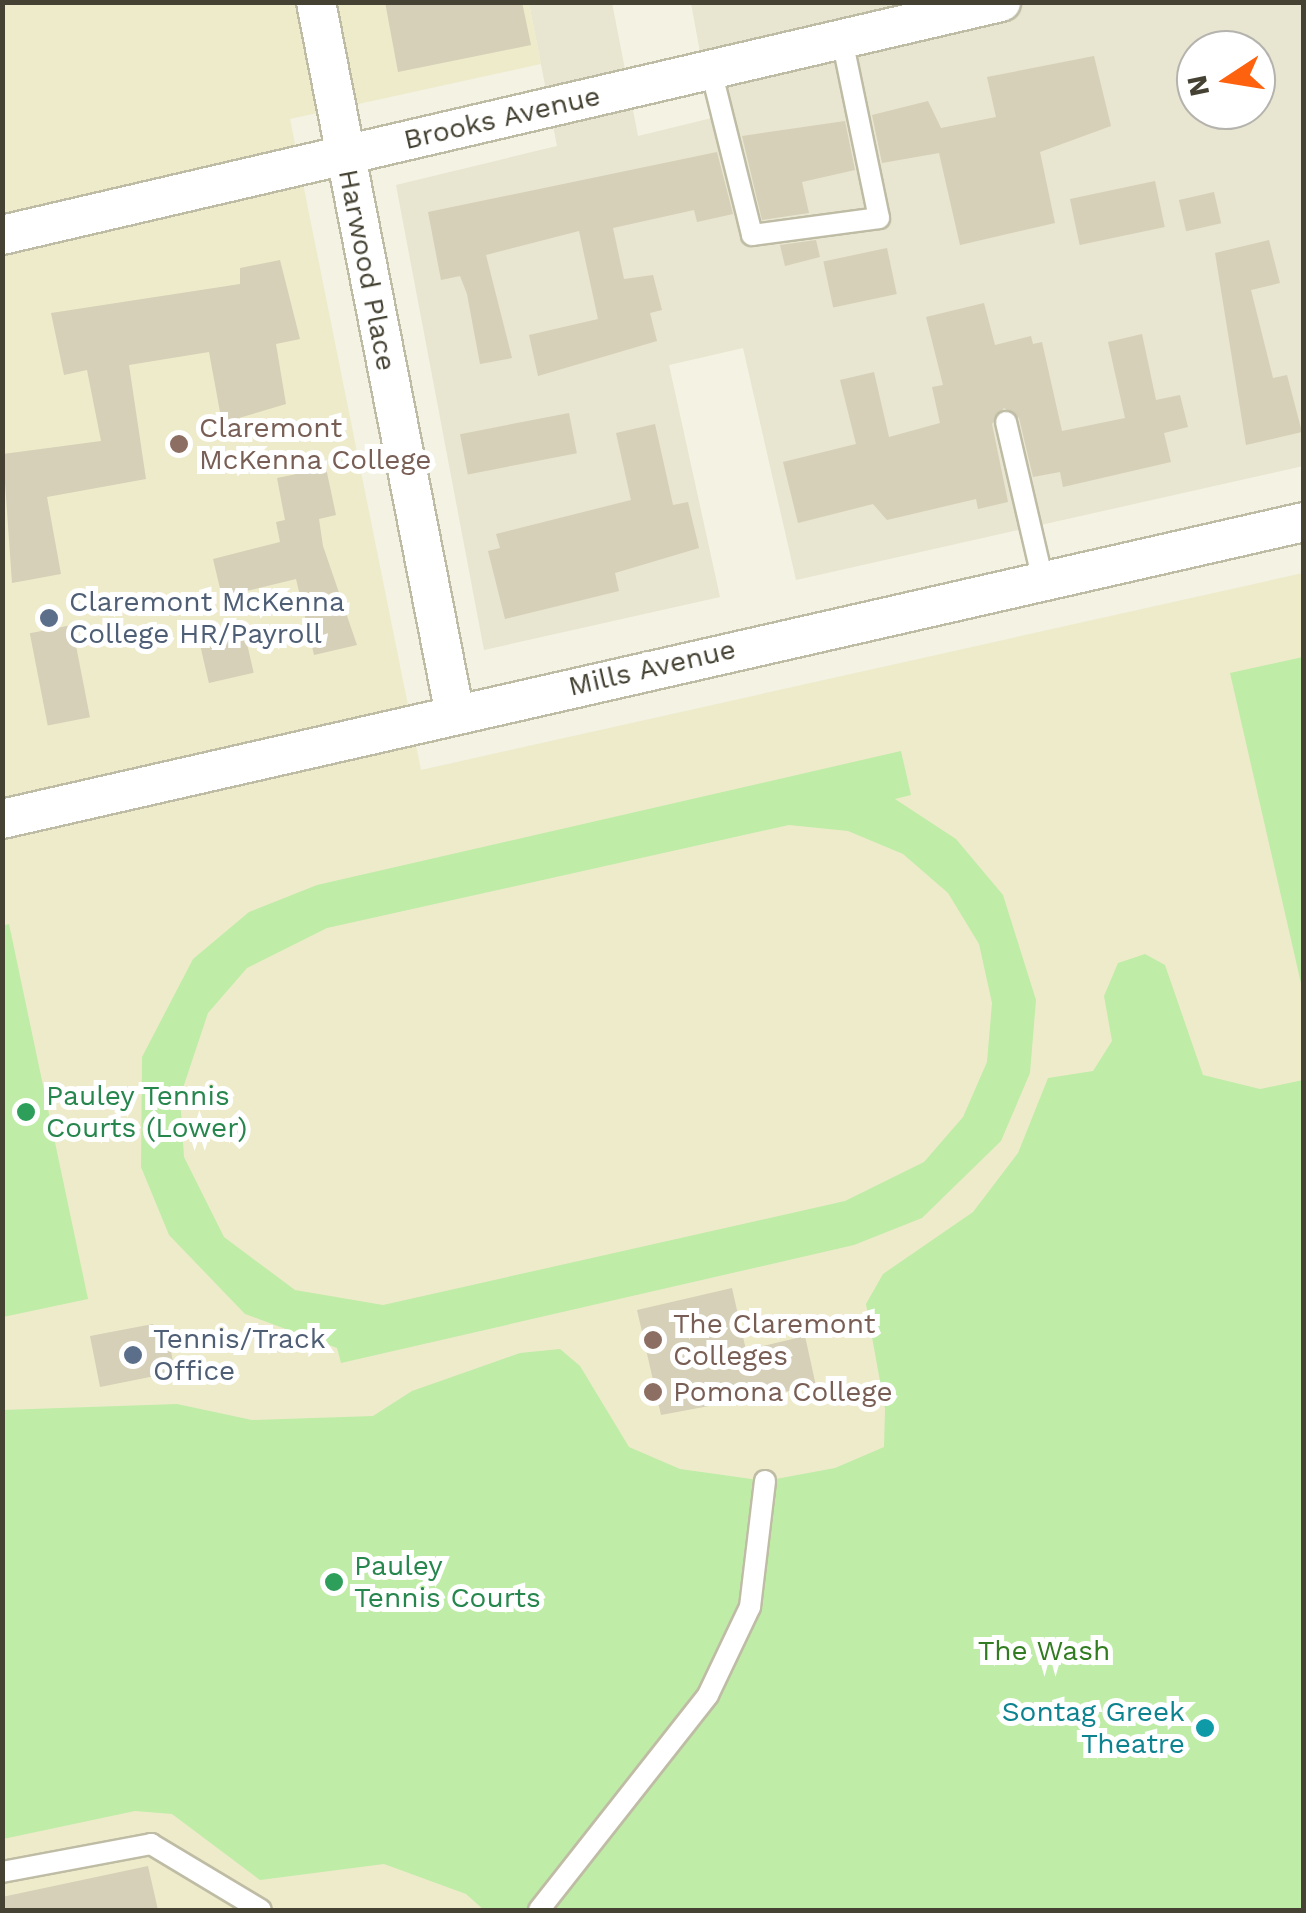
<!DOCTYPE html>
<html>
<head>
<meta charset="utf-8">
<style>
	body { margin:0 }
	#map { position:relative; width:1306px; height:1913px; overflow:hidden; background:#f3f2e3; font-family:"Work Sans",sans-serif }
	div>[style] { position:absolute }
	.residential>* { inset:0; background:#e8e5d0 }
	.education>* { inset:0; background:#eeebcb }
	.green>* { inset:0; background:#bfeca7 }
	.building>* { inset:0; background:#d5d0b7; transform-origin:0 0 }
	.roads { filter:drop-shadow(2px 0 #bfbca5) drop-shadow(-2px 0 #bfbca5) drop-shadow(0 2px #bfbca5) drop-shadow(0 -2px #bfbca5) }
	.service>* { height:20px; margin:-10px; padding:0 10px; transform-origin:10px; border-radius:10px; background:#fff }
	.minor>* { height:38px; margin:-19px; padding:0 19px; transform-origin:19px; border-radius:19px; background:#fff }
	.dots>* { width:28px; height:28px; translate:-50% -50%; box-sizing:border-box; border:5px solid #fff; border-radius:50% }
	span { translate:-50% -50%; white-space:nowrap; text-align:center; line-height:1.15; -webkit-text-stroke:10px #fff; paint-order:stroke }
	.street-label { font-size:28px; color:#454233 }
	.education-label { font-size:28px; color:#785e54 }
	.left { translate:0 -50%; text-align:left }
	.service-label { font-size:28px; color:#4e5e75 }
	.leisure-label { font-size:28px; color:#27864d }
	.park-label { font-size:28px; color:#317c21 }
	.culture-label { font-size:28px; color:#0d838f }
	.right { translate:-100% -50%; text-align:right }
	.frame { position:absolute; inset:0; border:5px solid #454233; pointer-events:none }
	.north { position:absolute; left:1176px; top:30px; width:100px; height:100px; box-sizing:border-box; background:#fff; border:2px solid #b5b3ad; border-radius:50%; rotate:258deg; font-size:28px; font-weight:700; line-height:40px; text-align:center; color:#454233 }
	.north::after { content:''; display:block; margin:auto; width:35px; height:45px; background:#ff620e; clip-path:polygon(50% 0,100% 100%,50% 72%,0 100%) }
</style>
</head>
<body>
<div id="map">
	<div class="residential">
		<div style="clip-path:polygon(evenodd,529px 3px,612px 3px,638px 136px,712px 118px,691px 3px,1303px 3px,1303px 466px,796px 580px,743px 348px,669px 365px,720px 597px,484px 650px,396px 185px,557px 146px,529px 3px,1196px 50px,1256px 50px,1256px 110px,1196px 110px,1196px 50px)"></div>
	</div>
	<div class="education">
		<div style="clip-path:polygon(3px 3px,529px 3px,541px 64px,290px 119px,421px 770px,1303px 573px,1303px 1910px,3px 1910px)"></div>
	</div>
	<div class="green">
		<div style="clip-path:polygon(1303px 657px,1304px 657px,1303px 992px,1230px 673px)"></div>
		<div style="clip-path:polygon(evenodd,901px 751px,911px 795px,895px 799px,956px 839px,1003px 895px,1036px 1000px,1030px 1073px,1001px 1141px,922px 1218px,854px 1245px,341px 1363px,337px 1348px,245px 1314px,169px 1235px,141px 1167px,142px 1057px,193px 959px,249px 912px,317px 885px,901px 751px,789px 825px,848px 831px,903px 854px,948px 893px,979px 944px,992px 1003px,987px 1062px,963px 1117px,924px 1162px,845px 1201px,383px 1305px,295px 1290px,224px 1237px,184px 1157px,180px 1097px,208px 1013px,247px 968px,327px 928px,789px 825px)"></div>
		<div style="clip-path:polygon(9px 924px,88px 1299px,3px 1317px,2px 926px)"></div>
		<div style="clip-path:polygon(1145px 954px,1165px 965px,1203px 1075px,1260px 1089px,1303px 1080px,1303px 1910px,484px 1910px,466px 1894px,384px 1864px,260px 1880px,172px 1814px,135px 1811px,3px 1839px,2px 1410px,177px 1404px,252px 1420px,373px 1416px,412px 1391px,520px 1353px,560px 1349px,580px 1366px,629px 1447px,680px 1469px,765px 1481px,835px 1468px,884px 1447px,885px 1409px,866px 1304px,883px 1274px,973px 1212px,1018px 1153px,1048px 1078px,1093px 1071px,1112px 1041px,1104px 996px,1118px 963px)"></div>
	</div>
	<div class="building">
		<div style="clip-path:polygon(385px 2px,522px 2px,531px 45px,398px 72px)"></div>
		<div style="clip-path:polygon(1094px 56px,1111px 126px,1040px 152px,1055px 223px,960px 245px,939px 153px,882px 163px,872px 115px,928px 101px,941px 128px,996px 117px,987px 77px)"></div>
		<div style="clip-path:polygon(845px 121px,855px 170px,802px 182px,809px 213px,762px 220px,742px 136px)"></div>
		<div style="clip-path:polygon(717px 152px,733px 214px,697px 222px,694px 210px,613px 228px,624px 279px,653px 275px,662px 310px,650px 313px,657px 341px,538px 376px,529px 335px,598px 319px,579px 231px,486px 255px,512px 358px,480px 364px,467px 294px,460px 276px,441px 280px,428px 212px)"></div>
		<div style="left:1155px;top:181px;width:47px;height:87px;rotate:78deg"></div>
		<div style="left:1214px;top:192px;width:32px;height:36px;rotate:77deg"></div>
		<div style="clip-path:polygon(816px 240px,820px 257px,785px 266px,780px 245px)"></div>
		<div style="clip-path:polygon(1269px 240px,1280px 283px,1251px 290px,1273px 378px,1287px 375px,1302px 432px,1246px 445px,1215px 253px)"></div>
		<div style="left:887px;top:248px;width:47px;height:65px;rotate:78deg"></div>
		<div style="clip-path:polygon(280px 260px,300px 339px,276px 344px,286px 404px,222px 423px,209px 352px,129px 365px,146px 479px,47px 497px,61px 574px,12px 583px,3px 454px,101px 441px,87px 370px,64px 375px,51px 313px,240px 284px,240px 268px)"></div>
		<div style="clip-path:polygon(984px 303px,995px 345px,1031px 336px,1033px 344px,1042px 342px,1062px 431px,1125px 418px,1108px 342px,1142px 334px,1156px 400px,1180px 395px,1188px 427px,1164px 433px,1171px 462px,1063px 487px,1060px 472px,1033px 477px,1019px 418px,1004px 408px,992px 424px,1008px 502px,978px 509px,976px 499px,887px 520px,873px 504px,798px 523px,783px 462px,856px 444px,840px 380px,874px 372px,889px 437px,940px 423px,932px 387px,943px 385px,926px 317px)"></div>
		<div style="left:569px;top:413px;width:41px;height:111px;rotate:79deg"></div>
		<div style="clip-path:polygon(655px 424px,673px 505px,688px 502px,699px 548px,615px 573px,619px 591px,505px 619px,488px 551px,500px 548px,496px 534px,631px 500px,616px 433px)"></div>
		<div style="clip-path:polygon(326px 468px,336px 515px,319px 519px,323px 546px,357px 645px,314px 655px,296px 579px,222px 597px,213px 559px,280px 542px,276px 522px,285px 520px,277px 478px)"></div>
		<div style="left:242px;top:622px;width:52px;height:46px;rotate:77deg"></div>
		<div style="left:72px;top:625px;width:94px;height:43px;rotate:79deg"></div>
		<div style="clip-path:polygon(732px 1288px,746px 1350px,805px 1336px,816px 1386px,661px 1415px,637px 1310px)"></div>
		<div style="clip-path:polygon(153px 1324px,158px 1348px,170px 1346px,175px 1372px,100px 1387px,90px 1336px)"></div>
		<div style="clip-path:polygon(148px 1866px,158px 1910px,2px 1910px,2px 1897px)"></div>
	</div>
	<div class="roads">
		<div class="service">
			<div style="left:711px;top:70px;width:170px;rotate:76deg"></div>
			<div style="left:752px;top:235px;width:128px;rotate:-7.6deg"></div>
			<div style="left:879px;top:218px;width:183px;rotate:-101.7deg"></div>
			<div style="left:1006px;top:422px;width:159px;rotate:76.9deg"></div>
			<div style="left:2px;top:1872px;width:152px;rotate:-10.6deg"></div>
			<div style="left:151px;top:1844px;width:128px;rotate:31deg"></div>
			<div style="left:539px;top:1910px;width:273px;rotate:-51.8deg"></div>
			<div style="left:708px;top:1695px;width:98px;rotate:-64.5deg"></div>
			<div style="left:750px;top:1607px;width:127px;rotate:-83.2deg"></div>
		</div>
		<div class="minor">
			<div style="left:316px;top:2px;width:726px;rotate:78.97deg"></div>
			<div style="left:2px;top:235px;width:1026px;rotate:-13.13deg"></div>
			<div style="left:2px;top:819px;width:1335px;rotate:-12.85deg"></div>
		</div>
	</div>
	<div class="dots">
		<div style="left:179px;top:444px;background:#8d6e63"></div>
		<div style="left:49px;top:618px;background:#5c6f8a"></div>
		<div style="left:26px;top:1112px;background:#2e9e5b"></div>
		<div style="left:653px;top:1340px;background:#8d6e63"></div>
		<div style="left:133px;top:1355px;background:#5c6f8a"></div>
		<div style="left:653px;top:1392px;background:#8d6e63"></div>
		<div style="left:334px;top:1582px;background:#2e9e5b"></div>
		<div style="left:1205px;top:1728px;background:#0f9aa8"></div>
	</div>
	<div class="street-label">
		<span style="left:502px;top:118px;rotate:-13deg">Brooks Avenue</span>
		<span style="left:367px;top:270px;rotate:79deg">Harwood Place</span>
		<span style="left:652px;top:668px;rotate:-13deg">Mills Avenue</span>
	</div>
	<div class="education-label">
		<span class="left" style="left:199px;top:444px">Claremont<br>McKenna College</span>
		<span class="left" style="left:673px;top:1340px">The Claremont<br>Colleges</span>
		<span class="left" style="left:673px;top:1392px">Pomona College</span>
	</div>
	<div class="service-label">
		<span class="left" style="left:69px;top:618px">Claremont McKenna<br>College HR/Payroll</span>
		<span class="left" style="left:153px;top:1355px">Tennis/Track<br>Office</span>
	</div>
	<div class="leisure-label">
		<span class="left" style="left:46px;top:1112px">Pauley Tennis<br>Courts (Lower)</span>
		<span class="left" style="left:354px;top:1582px">Pauley<br>Tennis Courts</span>
	</div>
	<div class="park-label">
		<span style="left:1044px;top:1651px">The Wash</span>
	</div>
	<div class="culture-label">
		<span class="right" style="left:1185px;top:1728px">Sontag Greek<br>Theatre</span>
	</div>
	<div class="frame"></div>
	<div class="north">N</div>
</div>
</body>
</html>
